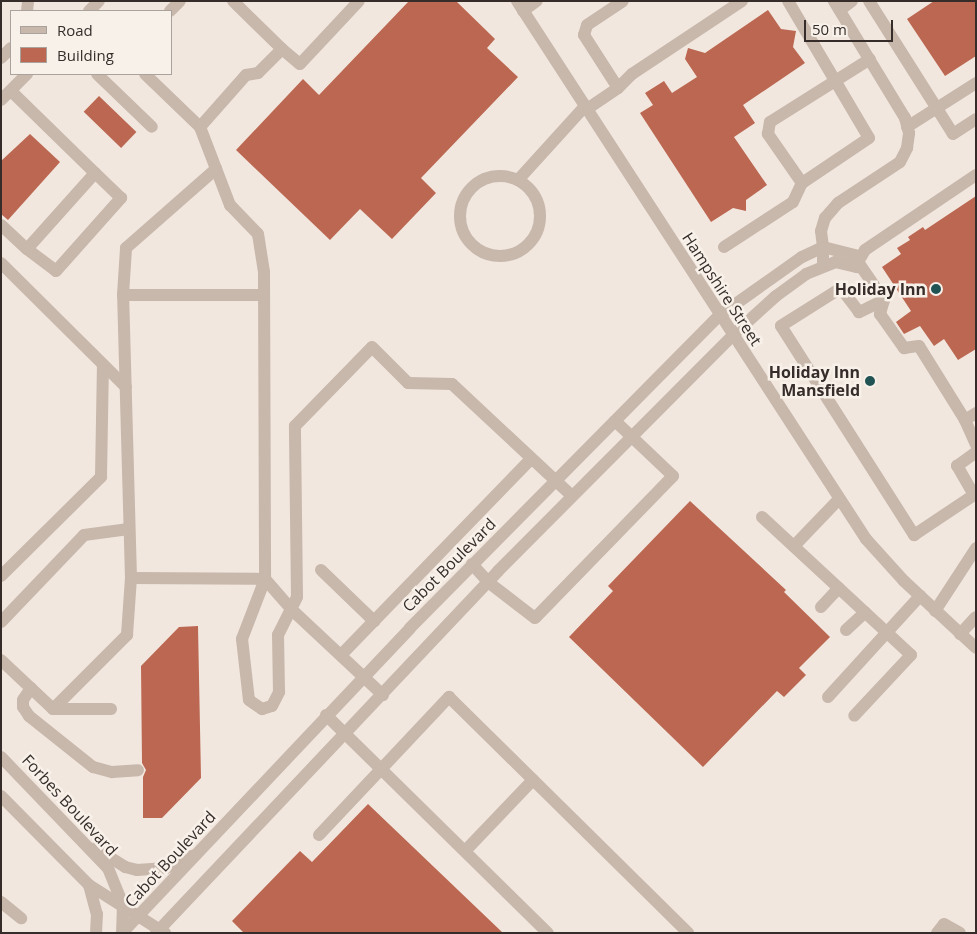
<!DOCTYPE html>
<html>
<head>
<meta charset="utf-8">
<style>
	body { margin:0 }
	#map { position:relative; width:977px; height:934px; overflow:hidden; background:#f1e7de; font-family:"Open Sans",sans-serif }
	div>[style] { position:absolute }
	.building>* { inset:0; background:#bc6751; transform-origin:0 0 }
	.minor>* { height:12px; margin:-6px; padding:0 6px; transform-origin:6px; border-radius:6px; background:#c8b7ab }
	.minor>.ring { margin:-6px; padding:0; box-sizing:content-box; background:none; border:12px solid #c8b7ab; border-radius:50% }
	.dots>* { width:14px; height:14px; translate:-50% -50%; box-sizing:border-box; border:2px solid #f8f1ea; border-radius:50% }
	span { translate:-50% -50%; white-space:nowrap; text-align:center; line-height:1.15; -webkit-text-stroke:5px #f8f1ea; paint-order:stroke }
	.street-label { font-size:16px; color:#362d2a }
	.poi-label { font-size:16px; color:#362d2a; font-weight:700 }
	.right { translate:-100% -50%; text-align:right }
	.frame { position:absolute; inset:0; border:2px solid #362d2a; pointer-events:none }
	.legend { position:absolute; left:10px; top:10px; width:162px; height:65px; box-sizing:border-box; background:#f8f1ea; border:1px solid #aaa39d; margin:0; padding:6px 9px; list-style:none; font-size:15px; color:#362d2a }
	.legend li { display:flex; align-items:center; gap:10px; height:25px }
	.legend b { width:25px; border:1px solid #aaa39d }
	.scale { position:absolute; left:804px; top:20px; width:89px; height:22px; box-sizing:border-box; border:2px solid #362d2a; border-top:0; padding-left:6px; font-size:15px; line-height:18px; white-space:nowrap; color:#362d2a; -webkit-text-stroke:4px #f8f1ea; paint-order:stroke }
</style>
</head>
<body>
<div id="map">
	<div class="building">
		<div style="clip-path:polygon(409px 1px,456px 1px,495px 39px,487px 48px,518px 77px,421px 178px,436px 193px,392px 239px,360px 209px,330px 240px,236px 150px,303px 79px,319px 95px)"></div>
		<div style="clip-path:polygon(934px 1px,976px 1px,976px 56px,945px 76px,907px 19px)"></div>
		<div style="clip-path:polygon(768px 10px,781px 29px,796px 31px,793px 47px,805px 63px,743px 105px,755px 123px,734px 137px,767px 185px,746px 200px,746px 211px,733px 208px,711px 222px,640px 113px,653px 105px,645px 93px,664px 81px,672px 93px,697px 77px,685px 59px,688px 48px,705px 53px)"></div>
		<div style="left:99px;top:96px;width:52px;height:22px;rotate:44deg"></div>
		<div style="clip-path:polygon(30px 134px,60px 162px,8px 220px,1px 214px,1px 161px)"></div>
		<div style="clip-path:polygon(976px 196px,976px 349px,958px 360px,944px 339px,934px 346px,920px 326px,904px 334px,896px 322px,911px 311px,882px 267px,901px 254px,897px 248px,910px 240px,908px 237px,923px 227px,925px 230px)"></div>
		<div style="clip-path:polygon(690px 501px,786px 590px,784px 592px,830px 637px,799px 668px,806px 675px,784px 697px,777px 691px,703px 767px,569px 637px,613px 591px,608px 586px)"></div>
		<div style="clip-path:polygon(198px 626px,201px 778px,162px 818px,143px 818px,143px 777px,146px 770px,142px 763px,141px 666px,179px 627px)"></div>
		<div style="clip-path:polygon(368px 804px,503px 933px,244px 933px,232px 921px,300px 851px,312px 862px)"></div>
	</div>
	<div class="minor">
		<div style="left:233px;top:1px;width:69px;rotate:44.4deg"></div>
		<div style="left:517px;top:1px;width:641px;rotate:57.03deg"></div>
		<div style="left:866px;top:539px;width:57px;rotate:47.9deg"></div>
		<div style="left:904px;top:581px;width:98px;rotate:42.9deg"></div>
		<div style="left:788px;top:1px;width:159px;rotate:59.4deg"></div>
		<div style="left:869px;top:138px;width:81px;rotate:146.1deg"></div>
		<div style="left:869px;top:1px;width:157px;rotate:57.7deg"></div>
		<div style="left:953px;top:134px;width:27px;rotate:-33deg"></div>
		<div style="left:840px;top:10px;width:15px;rotate:-37deg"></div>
		<div style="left:27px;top:11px;width:10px;rotate:-84deg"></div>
		<div style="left:89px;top:11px;width:14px;rotate:-45deg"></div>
		<div style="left:170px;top:11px;width:14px;rotate:-45deg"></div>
		<div style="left:523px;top:11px;width:17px;rotate:-36deg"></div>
		<div style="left:1px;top:58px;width:14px;rotate:-45deg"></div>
		<div style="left:97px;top:74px;width:76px;rotate:43.9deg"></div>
		<div style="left:145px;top:74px;width:76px;rotate:43.9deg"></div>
		<div style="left:200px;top:127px;width:69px;rotate:-48.5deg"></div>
		<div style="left:246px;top:75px;width:12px;rotate:-9deg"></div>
		<div style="left:258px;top:73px;width:34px;rotate:-45deg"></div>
		<div style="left:282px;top:49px;width:23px;rotate:40deg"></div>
		<div style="left:300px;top:64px;width:86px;rotate:-46.9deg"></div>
		<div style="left:618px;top:88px;width:20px;rotate:-45deg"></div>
		<div style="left:632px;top:74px;width:132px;rotate:-33.6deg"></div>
		<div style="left:1px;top:100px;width:37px;rotate:-45deg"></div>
		<div style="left:587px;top:109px;width:37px;rotate:-34deg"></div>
		<div style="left:618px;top:88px;width:63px;rotate:-122.7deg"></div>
		<div style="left:584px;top:35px;width:10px;rotate:-73deg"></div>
		<div style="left:587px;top:25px;width:43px;rotate:-33.7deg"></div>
		<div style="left:200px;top:127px;width:84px;rotate:69deg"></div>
		<div style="left:230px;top:205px;width:40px;rotate:46deg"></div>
		<div style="left:258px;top:234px;width:38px;rotate:81deg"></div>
		<div style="left:264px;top:272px;width:307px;rotate:89.8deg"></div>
		<div style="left:265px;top:579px;width:40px;rotate:49deg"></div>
		<div style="left:291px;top:609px;width:126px;rotate:43.1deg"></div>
		<div style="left:907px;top:127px;width:82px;rotate:-32.5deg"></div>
		<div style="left:976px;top:175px;width:134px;rotate:146deg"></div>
		<div style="left:865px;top:250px;width:14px;rotate:120deg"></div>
		<div style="left:858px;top:262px;width:46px;rotate:55.6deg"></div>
		<div style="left:884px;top:300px;width:15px;rotate:106deg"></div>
		<div style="left:880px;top:314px;width:42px;rotate:54.8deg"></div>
		<div style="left:904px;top:348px;width:15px;rotate:-8deg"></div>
		<div style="left:919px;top:346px;width:87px;rotate:58.1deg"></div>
		<div style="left:965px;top:420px;width:27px;rotate:66deg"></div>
		<div class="ring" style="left:460px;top:176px;width:68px;height:68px"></div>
		<div style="left:518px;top:180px;width:100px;rotate:-47.8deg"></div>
		<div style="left:1px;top:225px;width:35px;rotate:43deg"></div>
		<div style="left:27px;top:249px;width:102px;rotate:-48.2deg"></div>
		<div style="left:95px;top:173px;width:117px;rotate:-135.7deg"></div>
		<div style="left:724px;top:247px;width:82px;rotate:-33.1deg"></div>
		<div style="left:793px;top:202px;width:21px;rotate:-65deg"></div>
		<div style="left:802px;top:183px;width:60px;rotate:-124.8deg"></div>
		<div style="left:768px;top:134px;width:12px;rotate:-81deg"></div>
		<div style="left:770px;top:122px;width:118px;rotate:-32.2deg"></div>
		<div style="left:27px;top:249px;width:36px;rotate:37deg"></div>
		<div style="left:56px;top:271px;width:98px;rotate:-48.3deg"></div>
		<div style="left:121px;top:198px;width:36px;rotate:-136deg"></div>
		<div style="left:1px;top:263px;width:176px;rotate:44.8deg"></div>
		<div style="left:123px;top:295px;width:47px;rotate:-86.3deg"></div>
		<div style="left:126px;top:248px;width:120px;rotate:-41.3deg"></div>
		<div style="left:884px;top:300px;width:28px;rotate:154deg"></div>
		<div style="left:859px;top:312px;width:30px;rotate:-127deg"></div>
		<div style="left:841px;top:288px;width:71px;rotate:147.7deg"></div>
		<div style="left:781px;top:326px;width:248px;rotate:57.5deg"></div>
		<div style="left:914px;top:535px;width:72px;rotate:-33.7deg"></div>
		<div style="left:974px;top:495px;width:34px;rotate:-120deg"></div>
		<div style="left:957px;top:466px;width:24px;rotate:-36deg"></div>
		<div style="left:965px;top:420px;width:13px;rotate:-32deg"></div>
		<div style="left:762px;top:517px;width:203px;rotate:42.8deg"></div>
		<div style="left:911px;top:655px;width:83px;rotate:133.1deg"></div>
		<div style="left:794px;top:546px;width:65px;rotate:-46.2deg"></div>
		<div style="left:472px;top:564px;width:24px;rotate:48deg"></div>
		<div style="left:488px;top:582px;width:59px;rotate:37.5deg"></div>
		<div style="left:535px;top:618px;width:198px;rotate:-45.8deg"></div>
		<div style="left:673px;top:476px;width:80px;rotate:-136.5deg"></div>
		<div style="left:321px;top:570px;width:74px;rotate:43.9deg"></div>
		<div style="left:1px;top:576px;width:141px;rotate:-44.7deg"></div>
		<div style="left:101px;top:477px;width:112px;rotate:-89deg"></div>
		<div style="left:131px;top:578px;width:283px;rotate:-91.6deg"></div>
		<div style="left:123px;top:295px;width:141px"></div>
		<div style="left:821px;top:607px;width:26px;rotate:-47deg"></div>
		<div style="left:935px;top:611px;width:75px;rotate:-56.9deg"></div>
		<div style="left:1px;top:622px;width:120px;rotate:-46.3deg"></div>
		<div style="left:84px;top:535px;width:45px;rotate:-7.6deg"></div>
		<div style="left:846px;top:630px;width:26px;rotate:-43deg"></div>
		<div style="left:960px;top:634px;width:23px;rotate:-47deg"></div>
		<div style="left:341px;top:655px;width:273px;rotate:-45.9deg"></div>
		<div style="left:1px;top:660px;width:71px;rotate:43.3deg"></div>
		<div style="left:53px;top:709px;width:105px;rotate:-45deg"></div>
		<div style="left:127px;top:635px;width:57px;rotate:-86deg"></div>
		<div style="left:131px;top:578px;width:134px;rotate:0.4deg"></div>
		<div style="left:265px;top:579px;width:64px;rotate:111deg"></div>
		<div style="left:242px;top:639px;width:61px;rotate:83.5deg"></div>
		<div style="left:249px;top:700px;width:16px;rotate:35deg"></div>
		<div style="left:262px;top:709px;width:10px;rotate:-17deg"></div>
		<div style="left:272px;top:706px;width:16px;rotate:-63deg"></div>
		<div style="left:279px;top:692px;width:57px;rotate:-91deg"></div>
		<div style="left:278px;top:635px;width:42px;rotate:-63.4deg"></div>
		<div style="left:297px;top:597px;width:171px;rotate:-90.7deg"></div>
		<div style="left:295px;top:426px;width:110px;rotate:-45.7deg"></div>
		<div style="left:372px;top:347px;width:51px;rotate:45deg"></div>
		<div style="left:408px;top:383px;width:44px;rotate:1.3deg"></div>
		<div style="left:452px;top:384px;width:164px;rotate:43deg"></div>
		<div style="left:31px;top:688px;width:14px;rotate:124deg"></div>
		<div style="left:23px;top:700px;width:7px;rotate:90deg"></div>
		<div style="left:23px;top:707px;width:11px;rotate:56deg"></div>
		<div style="left:29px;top:716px;width:82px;rotate:38.6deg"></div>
		<div style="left:93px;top:767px;width:20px;rotate:15deg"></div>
		<div style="left:112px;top:772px;width:26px;rotate:-4deg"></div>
		<div style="left:828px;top:697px;width:137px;rotate:-47.7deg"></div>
		<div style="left:53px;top:709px;width:58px"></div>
		<div style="left:326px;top:715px;width:311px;rotate:44.5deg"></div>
		<div style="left:1px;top:757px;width:154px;rotate:46.1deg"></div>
		<div style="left:108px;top:868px;width:40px;rotate:68deg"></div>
		<div style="left:123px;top:905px;width:28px;rotate:92deg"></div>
		<div style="left:1px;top:796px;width:125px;rotate:45.3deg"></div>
		<div style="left:89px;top:885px;width:30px;rotate:75deg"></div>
		<div style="left:97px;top:914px;width:19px;rotate:93deg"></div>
		<div style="left:319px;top:835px;width:190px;rotate:-46.7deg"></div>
		<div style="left:449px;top:697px;width:336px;rotate:44.6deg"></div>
		<div style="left:95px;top:848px;width:36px;rotate:32deg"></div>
		<div style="left:125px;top:867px;width:12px;rotate:14deg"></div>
		<div style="left:137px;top:870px;width:29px;rotate:-4deg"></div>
		<div style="left:166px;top:868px;width:29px;rotate:-25deg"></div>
		<div style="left:466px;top:850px;width:97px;rotate:-46.3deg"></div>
		<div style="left:89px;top:885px;width:90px;rotate:32.3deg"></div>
		<div style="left:1px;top:902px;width:26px;rotate:39deg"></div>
		<div style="left:122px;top:933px;width:419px;rotate:-46.6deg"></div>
		<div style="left:410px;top:628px;width:441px;rotate:-45.3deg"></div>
		<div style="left:720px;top:315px;width:100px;rotate:-35.3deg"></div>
		<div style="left:802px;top:257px;width:23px;rotate:-25deg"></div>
		<div style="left:823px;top:247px;width:16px;rotate:-97deg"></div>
		<div style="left:821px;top:231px;width:14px;rotate:-73deg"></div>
		<div style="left:825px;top:218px;width:20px;rotate:-49deg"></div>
		<div style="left:838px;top:203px;width:74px;rotate:-33.5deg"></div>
		<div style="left:900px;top:162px;width:16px;rotate:-63deg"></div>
		<div style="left:907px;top:148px;width:15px;rotate:-82deg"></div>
		<div style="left:909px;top:133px;width:16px;rotate:-105deg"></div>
		<div style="left:905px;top:118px;width:137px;rotate:-121.3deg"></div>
		<div style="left:156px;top:933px;width:498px;rotate:-46.6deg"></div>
		<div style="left:498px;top:571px;width:333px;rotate:-45.1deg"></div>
		<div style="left:733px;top:335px;width:58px;rotate:-42.2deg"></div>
		<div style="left:776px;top:296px;width:37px;rotate:-36deg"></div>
		<div style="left:806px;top:274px;width:31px;rotate:-22deg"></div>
		<div style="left:835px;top:262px;width:23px;rotate:13deg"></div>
		<div style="left:857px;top:267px;width:11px;rotate:-80deg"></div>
		<div style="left:859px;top:256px;width:37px;rotate:-166deg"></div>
		<div style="left:823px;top:247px;width:17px;rotate:90deg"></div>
		<div style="left:937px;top:933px;width:11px;rotate:-52deg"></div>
		<div style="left:944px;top:924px;width:18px;rotate:29deg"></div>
	</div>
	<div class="dots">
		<div style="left:936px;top:289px;background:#225354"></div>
		<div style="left:870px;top:381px;background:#225354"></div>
	</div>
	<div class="street-label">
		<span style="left:722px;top:289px;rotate:57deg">Hampshire Street</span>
		<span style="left:449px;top:565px;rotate:-45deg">Cabot Boulevard</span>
		<span style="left:70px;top:805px;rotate:47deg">Forbes Boulevard</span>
		<span style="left:170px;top:859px;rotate:-47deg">Cabot Boulevard</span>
	</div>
	<div class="poi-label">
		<span class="right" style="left:926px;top:289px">Holiday Inn</span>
		<span class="right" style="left:860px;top:381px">Holiday Inn<br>Mansfield</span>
	</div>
	<div class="frame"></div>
	<ul class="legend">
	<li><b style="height:6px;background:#c8b7ab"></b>Road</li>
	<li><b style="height:14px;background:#bc6751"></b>Building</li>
	</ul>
	<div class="scale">50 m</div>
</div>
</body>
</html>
